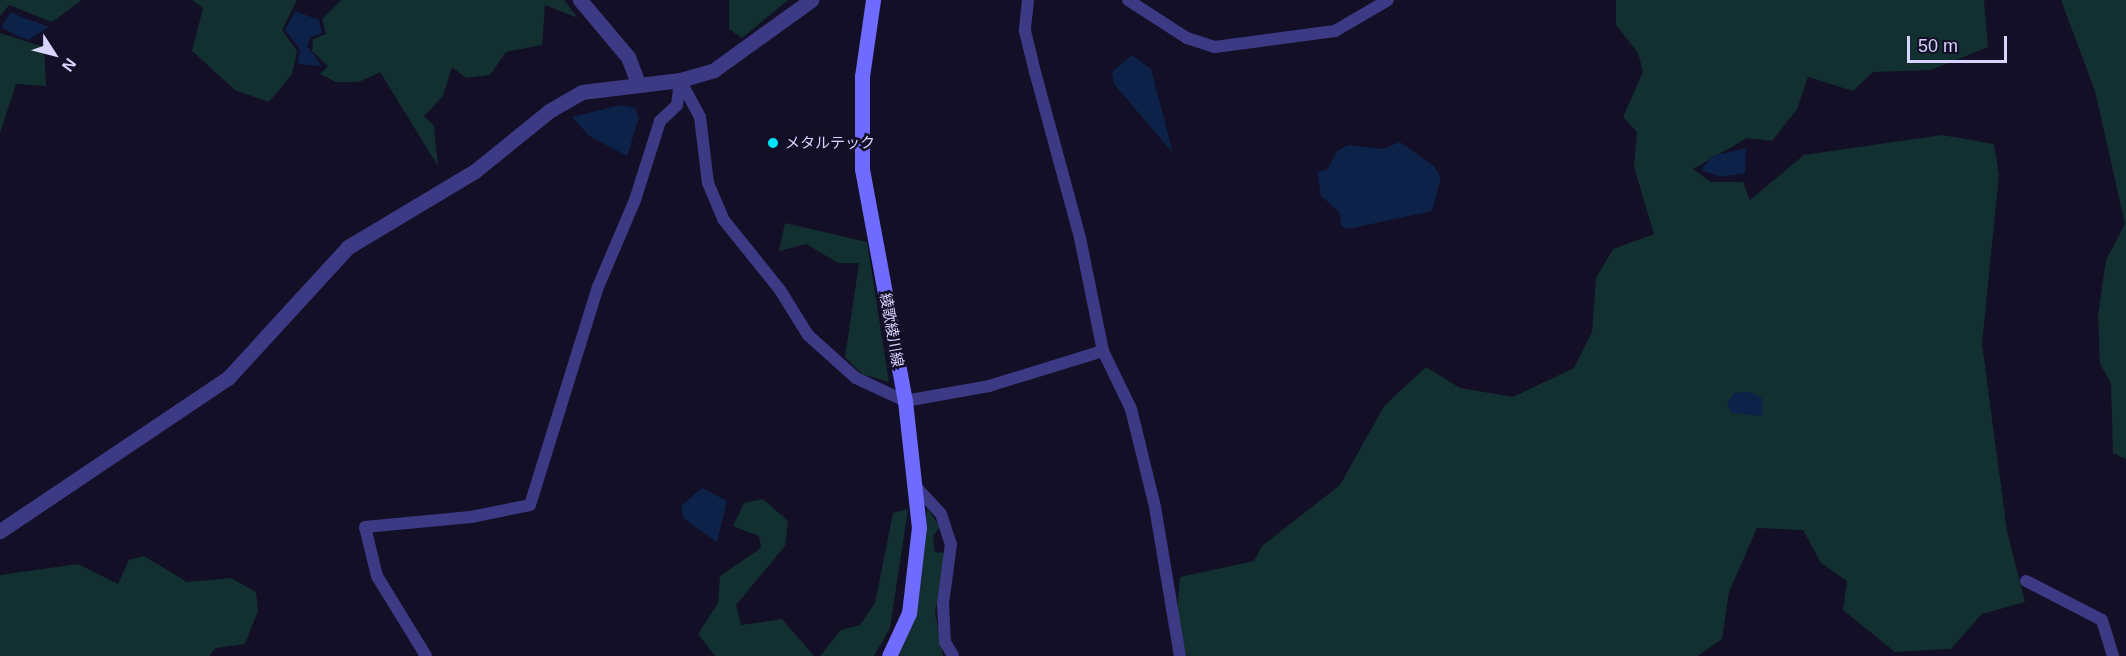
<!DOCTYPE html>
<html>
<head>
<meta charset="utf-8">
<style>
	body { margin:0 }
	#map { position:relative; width:2126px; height:656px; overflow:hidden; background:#130f26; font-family:Helvetica,"Noto Sans JP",sans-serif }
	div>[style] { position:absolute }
	.green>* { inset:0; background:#12302f }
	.water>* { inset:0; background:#0c2248 }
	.minor>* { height:12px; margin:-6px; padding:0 6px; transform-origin:6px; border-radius:6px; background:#3d3a85 }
	.tertiary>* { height:15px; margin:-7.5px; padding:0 7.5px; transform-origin:7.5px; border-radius:7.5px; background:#3d3a85 }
	.secondary>* { height:15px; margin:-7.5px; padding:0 7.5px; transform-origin:7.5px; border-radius:7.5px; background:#6f6bff }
	.dots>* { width:16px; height:16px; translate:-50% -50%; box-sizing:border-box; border:3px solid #130f26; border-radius:50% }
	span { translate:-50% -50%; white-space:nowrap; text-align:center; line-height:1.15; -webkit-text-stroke:5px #130f26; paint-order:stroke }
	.poi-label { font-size:15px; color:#d9d4ff }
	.left { translate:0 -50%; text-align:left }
	.street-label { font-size:15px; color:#d9d4ff }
	.north { position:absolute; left:24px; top:24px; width:60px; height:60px; -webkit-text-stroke:4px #130f26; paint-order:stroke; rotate:126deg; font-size:16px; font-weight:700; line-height:24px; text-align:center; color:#d9d4ff }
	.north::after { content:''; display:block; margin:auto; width:21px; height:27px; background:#d9d4ff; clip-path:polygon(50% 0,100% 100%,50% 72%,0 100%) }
	.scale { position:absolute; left:1907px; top:36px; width:100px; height:27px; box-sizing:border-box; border:3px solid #d9d4ff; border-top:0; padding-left:8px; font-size:18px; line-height:21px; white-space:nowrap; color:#d9d4ff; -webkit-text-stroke:4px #130f26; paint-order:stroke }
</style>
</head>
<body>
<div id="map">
	<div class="green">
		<div style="clip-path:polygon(0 0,82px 0,52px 22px,9px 5px,0 16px)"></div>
		<div style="clip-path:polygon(192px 0,297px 0,282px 30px,297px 51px,292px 74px,269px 102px,235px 90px,192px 51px,203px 8px)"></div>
		<div style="clip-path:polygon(341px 0,564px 0,578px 18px,545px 5px,542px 45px,506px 52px,490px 75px,466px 78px,452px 67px,443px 96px,424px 116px,434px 126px,438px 166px,380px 72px,359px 82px,336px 82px,320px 74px,328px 66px,312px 51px,313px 39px,326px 34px,322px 19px)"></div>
		<div style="clip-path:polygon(729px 0,788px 0,742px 38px,729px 29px)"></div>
		<div style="clip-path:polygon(1616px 0,1984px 0,1988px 47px,1931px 70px,1873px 72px,1853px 91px,1808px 77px,1797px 109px,1772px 141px,1747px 138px,1693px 169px,1711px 182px,1743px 182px,1750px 200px,1804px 155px,1942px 135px,1994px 144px,1999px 175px,1982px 344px,2007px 531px,2025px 602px,1982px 614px,1951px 649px,1895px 652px,1843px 610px,1847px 581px,1821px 563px,1803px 530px,1757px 528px,1729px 592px,1722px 639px,1698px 656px,1187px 656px,1176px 623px,1180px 577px,1254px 561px,1262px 546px,1340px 485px,1384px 406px,1426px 367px,1460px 388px,1513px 397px,1574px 368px,1592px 332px,1596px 278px,1613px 249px,1654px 234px,1634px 167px,1637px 132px,1623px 117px,1643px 72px,1638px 53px,1616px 25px)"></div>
		<div style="clip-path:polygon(2061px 0,2126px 0,2126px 459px,2113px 453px,2111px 383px,2100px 364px,2098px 315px,2106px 260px,2125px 224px,2095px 91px)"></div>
		<div style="clip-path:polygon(0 33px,44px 47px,46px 86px,16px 84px,0 133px)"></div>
		<div style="clip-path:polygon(785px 223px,867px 242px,889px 382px,862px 374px,845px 357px,859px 263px,838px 263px,806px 244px,779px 251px)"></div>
		<div style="clip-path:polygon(763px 499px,788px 521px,785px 546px,736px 605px,741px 625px,782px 619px,814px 656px,715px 656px,698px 634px,718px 603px,720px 576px,761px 548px,759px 536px,733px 526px,744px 503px)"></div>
		<div style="clip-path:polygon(927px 508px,940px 527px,933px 536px,935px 552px,947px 553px,935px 612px,943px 656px,895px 656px,922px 570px)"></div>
		<div style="clip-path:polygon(908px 509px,890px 628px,874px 656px,820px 656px,841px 630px,860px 625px,875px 603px,893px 513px)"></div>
		<div style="clip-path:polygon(144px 556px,187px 582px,231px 578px,256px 592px,258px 611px,245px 644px,216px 648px,209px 656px,0 656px,0 575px,78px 564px,118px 584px,129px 560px)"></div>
	</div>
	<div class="water">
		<div style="clip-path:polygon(295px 11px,319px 20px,322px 33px,311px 37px,307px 46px,322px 66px,298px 64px,300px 49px,285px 30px)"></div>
		<div style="clip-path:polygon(11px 12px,24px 18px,49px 27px,28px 40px,18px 36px,1px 27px)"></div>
		<div style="clip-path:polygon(1132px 55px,1151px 69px,1173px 153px,1114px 84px,1112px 72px)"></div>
		<div style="clip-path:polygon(620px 105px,635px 108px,639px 118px,627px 156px,589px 136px,572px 117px)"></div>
		<div style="clip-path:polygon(1400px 142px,1434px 166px,1441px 178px,1432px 211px,1348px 229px,1341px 226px,1340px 213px,1321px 196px,1317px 172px,1327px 170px,1337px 151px,1348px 145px,1383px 149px)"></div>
		<div style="clip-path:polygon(1746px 148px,1745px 173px,1720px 177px,1701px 170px,1713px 156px)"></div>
		<div style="clip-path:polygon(1750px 392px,1762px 398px,1762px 416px,1731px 413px,1727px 402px,1734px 393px)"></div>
		<div style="clip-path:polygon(702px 488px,727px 501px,717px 542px,683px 518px,681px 506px)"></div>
	</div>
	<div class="minor">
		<div style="left:1028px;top:0;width:31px;rotate:96deg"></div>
		<div style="left:1025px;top:31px;width:42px;rotate:76.3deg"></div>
		<div style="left:1035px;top:72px;width:172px;rotate:74.8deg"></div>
		<div style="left:1080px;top:238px;width:115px;rotate:78.5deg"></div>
		<div style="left:1103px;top:351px;width:64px;rotate:64.2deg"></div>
		<div style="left:1131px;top:409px;width:101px;rotate:76.2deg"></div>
		<div style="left:1155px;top:507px;width:151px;rotate:80.5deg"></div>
		<div style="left:1128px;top:0;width:70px;rotate:32.8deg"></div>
		<div style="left:1187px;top:38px;width:29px;rotate:18deg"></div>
		<div style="left:1215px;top:47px;width:121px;rotate:-7.6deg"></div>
		<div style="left:1335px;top:31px;width:61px;rotate:-30.3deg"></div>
		<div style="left:680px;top:80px;width:42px;rotate:61.6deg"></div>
		<div style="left:700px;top:117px;width:66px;rotate:83.1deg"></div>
		<div style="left:708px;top:183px;width:39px;rotate:67deg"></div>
		<div style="left:723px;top:219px;width:91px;rotate:51.2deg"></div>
		<div style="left:780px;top:290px;width:53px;rotate:58.1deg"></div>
		<div style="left:808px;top:335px;width:64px;rotate:41.9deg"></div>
		<div style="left:856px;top:378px;width:54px;rotate:25.1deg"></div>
		<div style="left:905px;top:401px;width:85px;rotate:-10.1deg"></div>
		<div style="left:989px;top:386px;width:119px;rotate:-17.1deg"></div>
		<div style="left:917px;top:488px;width:35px;rotate:47deg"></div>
		<div style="left:941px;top:514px;width:32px;rotate:72deg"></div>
		<div style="left:951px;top:544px;width:61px;rotate:97.6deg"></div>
		<div style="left:943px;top:604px;width:38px;rotate:87deg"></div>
		<div style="left:945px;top:642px;width:16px;rotate:60deg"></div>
		<div style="left:2026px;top:581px;width:85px;rotate:27.2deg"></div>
		<div style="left:2102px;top:620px;width:38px;rotate:73deg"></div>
		<div style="left:426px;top:656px;width:94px;rotate:-121.5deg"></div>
		<div style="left:377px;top:576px;width:50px;rotate:-103.8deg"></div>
		<div style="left:365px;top:527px;width:106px;rotate:-5.4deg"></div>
		<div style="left:471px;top:517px;width:60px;rotate:-11.5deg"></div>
		<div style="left:530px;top:505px;width:228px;rotate:-72.7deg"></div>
		<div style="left:598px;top:287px;width:95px;rotate:-67deg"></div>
		<div style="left:635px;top:200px;width:83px;rotate:-72.4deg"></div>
		<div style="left:660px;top:121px;width:23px;rotate:-43deg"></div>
		<div style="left:677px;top:105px;width:25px;rotate:-83deg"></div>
	</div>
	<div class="tertiary">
		<div style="left:580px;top:0;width:75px;rotate:49.9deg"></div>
		<div style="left:628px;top:57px;width:28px;rotate:69deg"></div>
		<div style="left:0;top:531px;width:275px;rotate:-33.9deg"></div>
		<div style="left:228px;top:378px;width:178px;rotate:-47.5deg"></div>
		<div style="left:348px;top:247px;width:148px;rotate:-30.9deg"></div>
		<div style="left:475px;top:171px;width:95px;rotate:-39deg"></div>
		<div style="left:549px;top:111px;width:38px;rotate:-30deg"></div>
		<div style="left:582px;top:92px;width:99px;rotate:-7deg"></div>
		<div style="left:680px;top:80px;width:35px;rotate:-16deg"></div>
		<div style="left:714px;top:70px;width:120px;rotate:-35.8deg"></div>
	</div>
	<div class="secondary">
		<div style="left:873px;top:0;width:77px;rotate:98.2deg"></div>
		<div style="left:862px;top:76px;width:93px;rotate:90deg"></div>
		<div style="left:862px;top:169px;width:236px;rotate:79.5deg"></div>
		<div style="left:905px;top:401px;width:127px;rotate:83.7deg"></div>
		<div style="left:919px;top:527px;width:87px;rotate:96.6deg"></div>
		<div style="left:909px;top:613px;width:47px;rotate:114.9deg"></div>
	</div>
	<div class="dots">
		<div style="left:773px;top:143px;background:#00e5ff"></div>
	</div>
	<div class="poi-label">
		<span class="left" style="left:785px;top:143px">メタルテック</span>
	</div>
	<div class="street-label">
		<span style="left:892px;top:330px;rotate:80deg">綾歌綾川線</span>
	</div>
	<div class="north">N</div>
	<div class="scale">50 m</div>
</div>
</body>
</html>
